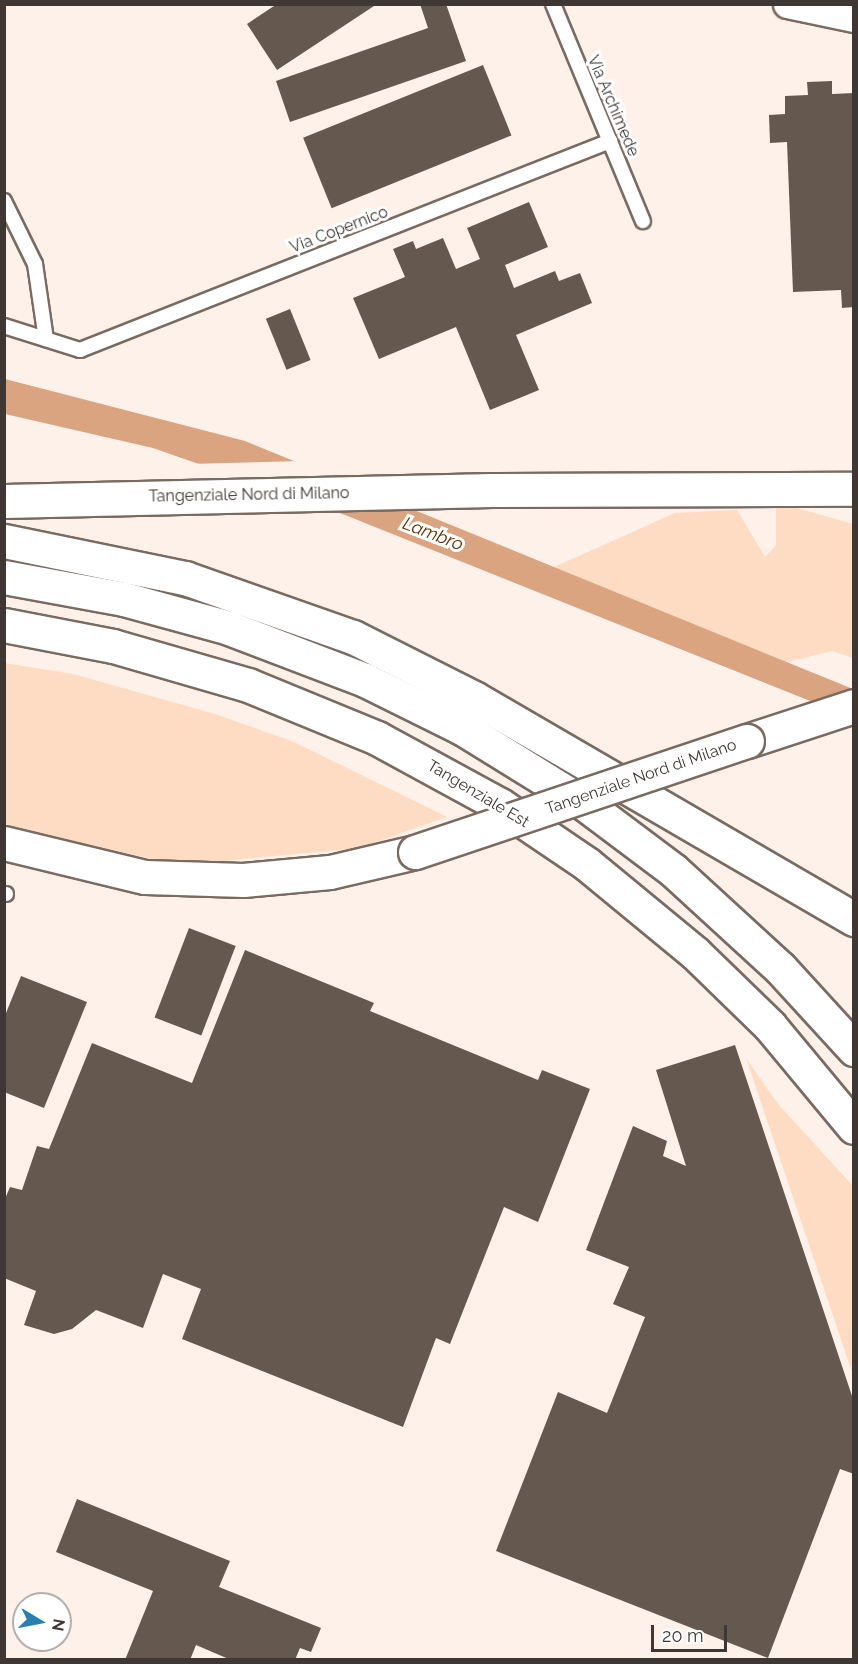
<!DOCTYPE html>
<html>
<head>
<meta charset="utf-8">
<style>
	body { margin:0 }
	#map { position:relative; width:858px; height:1664px; overflow:hidden; background:#fef1e9; font-family:Raleway,sans-serif }
	div>[style] { position:absolute }
	.green>* { inset:0; background:#fedbc3 }
	.water>* { inset:0; background:#d9a47f }
	.pier>* { inset:0; background:#fef1e9 }
	.building>* { inset:0; background:#65584f; transform-origin:0 0 }
	.roads { filter:drop-shadow(2px 0 #796b62) drop-shadow(-2px 0 #796b62) drop-shadow(0 2px #796b62) drop-shadow(0 -2px #796b62) }
	.service>* { height:14px; margin:-7px; padding:0 7px; transform-origin:7px; border-radius:7px; background:#fff }
	.minor>* { height:27px; margin:-13.5px; padding:0 13.5px; transform-origin:13.5px; border-radius:13.5px; background:#fff }
	.motorway>* { height:33px; margin:-16.5px; padding:0 16.5px; transform-origin:16.5px; border-radius:16.5px; background:#fff }
	.bridges { filter:drop-shadow(2px 0 #796b62) drop-shadow(-2px 0 #796b62) drop-shadow(0 2px #796b62) drop-shadow(0 -2px #796b62) }
	.motorway-bridge>* { height:33px; margin:-16.5px; padding:0 16.5px; transform-origin:16.5px; border-radius:16.5px; background:#fff }
	span { translate:-50% -50%; white-space:nowrap; text-align:center; line-height:1.15; -webkit-text-stroke:6px #fff; paint-order:stroke }
	.street-label { font-size:16px; color:#3e3733 }
	.water-label { font-size:18px; color:#613003; font-style:italic }
	.frame { position:absolute; inset:0; border:6px solid #3e3733; pointer-events:none }
	.north { position:absolute; left:12px; top:1592px; width:60px; height:60px; box-sizing:border-box; background:#fff; border:2px solid #b2afad; border-radius:50%; rotate:100deg; font-size:16px; font-weight:700; line-height:24px; text-align:center; color:#3e3733 }
	.north::after { content:''; display:block; margin:auto; width:21px; height:27px; background:#2681af; clip-path:polygon(50% 0,100% 100%,50% 72%,0 100%) }
	.scale { position:absolute; left:651px; top:1625px; width:76px; height:27px; box-sizing:border-box; border:3px solid #3e3733; border-top:0; padding-left:8px; font-size:18px; line-height:21px; white-space:nowrap; color:#3e3733; -webkit-text-stroke:4px #fff; paint-order:stroke }
</style>
</head>
<body>
<div id="map">
	<div class="green">
		<div style="clip-path:polygon(776px 502px,853px 524px,853px 658px,832px 651px,787px 662px,552px 568px,675px 513px,737px 510px,765px 557px,776px 545px)"></div>
		<div style="clip-path:polygon(4px 663px,73px 674px,215px 714px,294px 742px,447px 817px,359px 848px,222px 861px,156px 860px,5px 825px)"></div>
		<div style="clip-path:polygon(746px 1058px,778px 1104px,853px 1186px,853px 1375px)"></div>
	</div>
	<div class="water">
		<div style="clip-path:polygon(5px 379px,245px 441px,853px 689px,853px 718px,345px 515px,153px 448px,5px 414px)"></div>
	</div>
	<div class="pier">
		<div style="clip-path:polygon(302px 461px,412px 507px,316px 508px,189px 464px)"></div>
	</div>
	<div class="building">
		<div style="clip-path:polygon(277px 4px,377px 4px,277px 70px,247px 24px)"></div>
		<div style="clip-path:polygon(420px 4px,446px 4px,466px 61px,290px 122px,276px 81px,428px 28px)"></div>
		<div style="left:483px;top:65px;width:76px;height:194px;rotate:68deg"></div>
		<div style="clip-path:polygon(832px 81px,832px 94px,854px 93px,854px 307px,842px 308px,841px 290px,793px 292px,787px 142px,770px 143px,769px 115px,785px 114px,785px 96px,808px 95px,807px 82px)"></div>
		<div style="clip-path:polygon(529px 202px,548px 247px,505px 265px,514px 288px,555px 271px,559px 281px,580px 273px,592px 303px,516px 335px,539px 390px,490px 410px,456px 327px,379px 359px,353px 298px,405px 277px,393px 249px,413px 241px,416px 249px,443px 238px,456px 269px,480px 259px,467px 228px)"></div>
		<div style="left:290px;top:309px;width:55px;height:26px;rotate:68deg"></div>
		<div style="left:189px;top:928px;width:50px;height:96px;rotate:21deg"></div>
		<div style="clip-path:polygon(245px 950px,374px 1003px,370px 1011px,538px 1080px,542px 1070px,590px 1089px,538px 1222px,504px 1207px,450px 1344px,436px 1338px,403px 1427px,182px 1339px,201px 1289px,163px 1274px,143px 1328px,96px 1310px,72px 1329px,54px 1334px,24px 1325px,36px 1291px,4px 1278px,4px 1201px,10px 1187px,22px 1190px,37px 1146px,49px 1149px,92px 1043px,192px 1083px)"></div>
		<div style="clip-path:polygon(21px 976px,87px 1002px,44px 1108px,4px 1092px,4px 1018px)"></div>
		<div style="clip-path:polygon(735px 1045px,854px 1402px,854px 1474px,840px 1469px,768px 1658px,496px 1551px,558px 1392px,607px 1413px,645px 1317px,613px 1304px,629px 1267px,586px 1250px,633px 1126px,667px 1141px,663px 1156px,686px 1166px,656px 1070px)"></div>
		<div style="clip-path:polygon(77px 1499px,230px 1561px,219px 1587px,321px 1628px,311px 1652px,300px 1648px,295px 1660px,231px 1660px,196px 1645px,190px 1660px,125px 1660px,153px 1591px,56px 1552px)"></div>
	</div>
	<div class="roads">
		<div class="service">
			<div style="left:553px;top:4px;width:235px;rotate:67.5deg"></div>
			<div style="left:4px;top:201px;width:70px;rotate:63.8deg"></div>
			<div style="left:35px;top:264px;width:76px;rotate:81.7deg"></div>
			<div style="left:4px;top:326px;width:80px;rotate:17.5deg"></div>
			<div style="left:80px;top:350px;width:570px;rotate:-21.52deg"></div>
			<div style="left:4px;top:894px;width:2px"></div>
		</div>
		<div class="minor">
			<div style="left:787px;top:4px;width:68px;rotate:11.8deg"></div>
		</div>
		<div class="motorway">
			<div style="left:4px;top:501px;width:488px;rotate:-1.3deg"></div>
			<div style="left:492px;top:490px;width:362px;rotate:-0.2deg"></div>
			<div style="left:4px;top:541px;width:185px;rotate:11.6deg"></div>
			<div style="left:185px;top:578px;width:178px;rotate:19.4deg"></div>
			<div style="left:353px;top:637px;width:136px;rotate:26.8deg"></div>
			<div style="left:474px;top:698px;width:440px;rotate:30.2deg"></div>
			<div style="left:4px;top:577px;width:122px;rotate:10.4deg"></div>
			<div style="left:124px;top:599px;width:109px;rotate:15.4deg"></div>
			<div style="left:229px;top:628px;width:146px;rotate:20.9deg"></div>
			<div style="left:365px;top:680px;width:108px;rotate:26.3deg"></div>
			<div style="left:462px;top:728px;width:145px;rotate:31.7deg"></div>
			<div style="left:585px;top:804px;width:110px;rotate:36.9deg"></div>
			<div style="left:673px;top:870px;width:145px;rotate:42.5deg"></div>
			<div style="left:780px;top:968px;width:110px;rotate:47.6deg"></div>
			<div style="left:4px;top:625px;width:111px;rotate:10.9deg"></div>
			<div style="left:113px;top:646px;width:141px;rotate:16.1deg"></div>
			<div style="left:248px;top:685px;width:139px;rotate:22.3deg"></div>
			<div style="left:377px;top:738px;width:140px;rotate:28.6deg"></div>
			<div style="left:500px;top:805px;width:105px;rotate:34.1deg"></div>
			<div style="left:587px;top:864px;width:140px;rotate:39.5deg"></div>
			<div style="left:695px;top:953px;width:105px;rotate:44.2deg"></div>
			<div style="left:770px;top:1026px;width:131px;rotate:50.3deg"></div>
			<div style="left:747px;top:741px;width:113px;rotate:-18.1deg"></div>
			<div style="left:4px;top:843px;width:145px;rotate:13.6deg"></div>
			<div style="left:145px;top:877px;width:98px;rotate:1.8deg"></div>
			<div style="left:243px;top:880px;width:87px;rotate:-5.3deg"></div>
			<div style="left:330px;top:872px;width:87px;rotate:-13.2deg"></div>
		</div>
	</div>
	<div class="bridges">
		<div class="motorway-bridge">
			<div style="left:415px;top:852px;width:350px;rotate:-18.5deg"></div>
		</div>
	</div>
	<div class="street-label">
		<span style="left:613px;top:106px;rotate:67deg">Via Archimede</span>
		<span style="left:339px;top:230px;rotate:-21deg">Via Copernico</span>
		<span style="left:249px;top:495px;rotate:-1deg">Tangenziale Nord di Milano</span>
		<span style="left:641px;top:777px;rotate:-19deg">Tangenziale Nord di Milano</span>
		<span style="left:478px;top:794px;rotate:31deg">Tangenziale Est</span>
	</div>
	<div class="water-label">
		<span style="left:433px;top:534px;rotate:21deg">Lambro</span>
	</div>
	<div class="frame"></div>
	<div class="north">N</div>
	<div class="scale">20 m</div>
</div>
</body>
</html>
